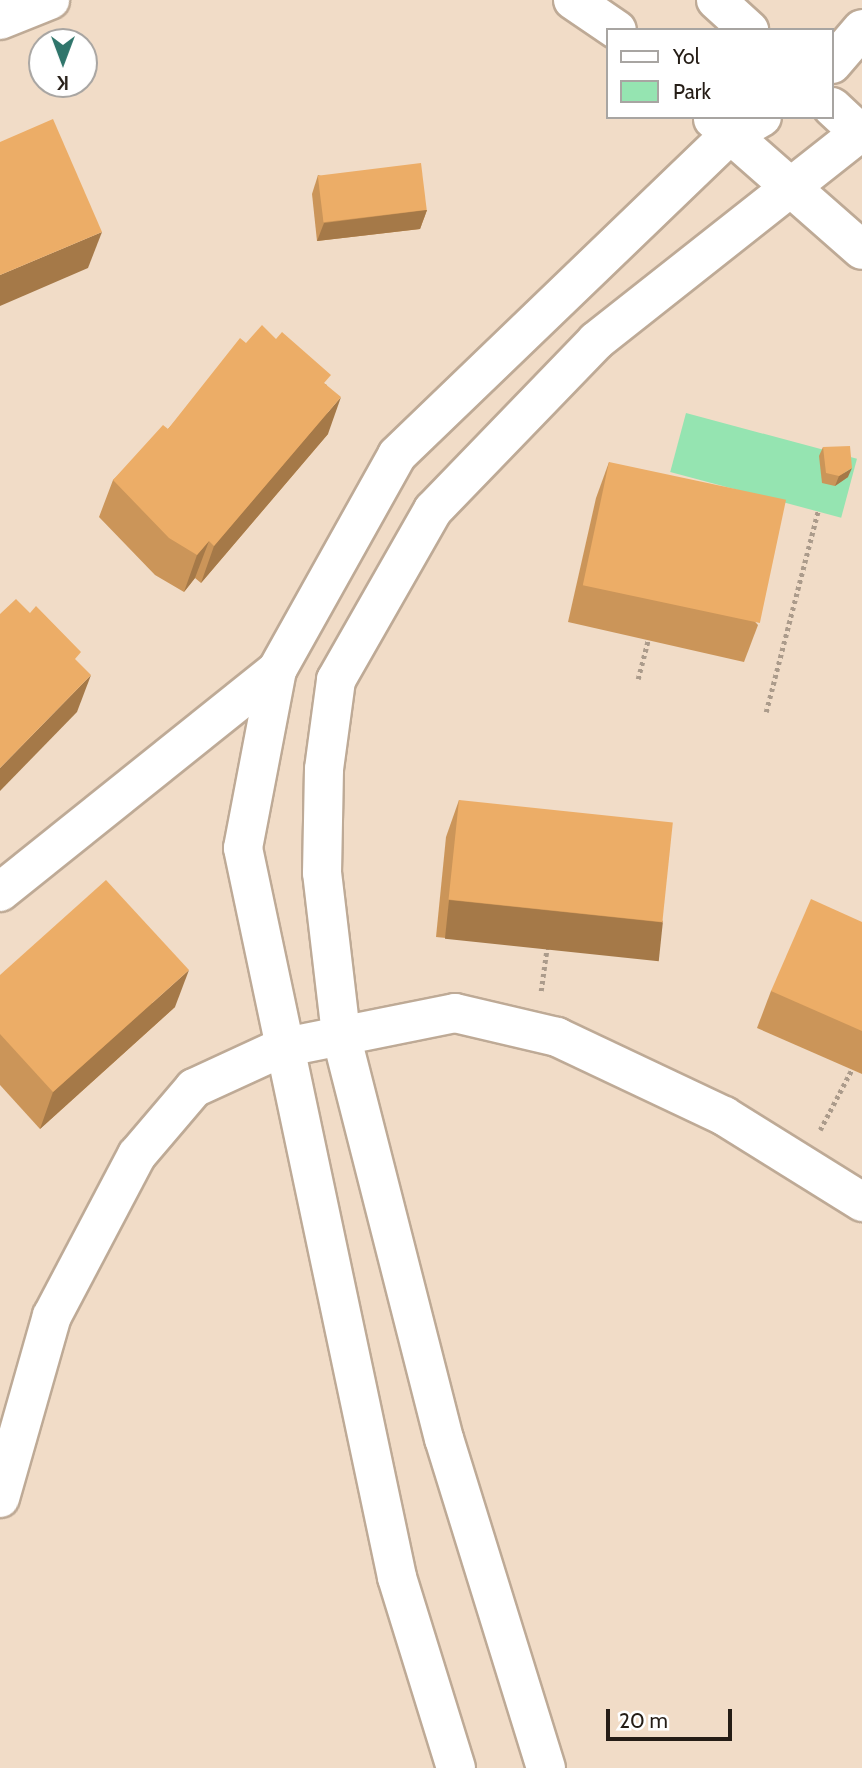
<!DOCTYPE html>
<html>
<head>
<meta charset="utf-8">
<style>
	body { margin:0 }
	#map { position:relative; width:862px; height:1768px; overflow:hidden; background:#f1dcc7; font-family:Cabin,sans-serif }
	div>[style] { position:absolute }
	.green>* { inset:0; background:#95e4b1; transform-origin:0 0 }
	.path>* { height:4.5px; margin-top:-2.25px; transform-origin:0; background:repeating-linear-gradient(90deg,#ab9b8b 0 3.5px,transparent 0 7px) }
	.roads { filter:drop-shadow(2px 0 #beaa96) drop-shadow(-2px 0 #beaa96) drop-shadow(0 2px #beaa96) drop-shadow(0 -2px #beaa96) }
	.minor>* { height:38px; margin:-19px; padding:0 19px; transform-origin:19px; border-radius:19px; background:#fff }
	.tertiary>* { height:38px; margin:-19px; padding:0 19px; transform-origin:19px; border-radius:19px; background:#fff }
	.secondary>* { height:38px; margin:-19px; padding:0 19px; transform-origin:19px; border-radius:19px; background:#fff }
	.wall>* { inset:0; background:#cb9559 }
	.shaded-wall>* { inset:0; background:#a57948; transform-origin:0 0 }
	.building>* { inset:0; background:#ecad67; transform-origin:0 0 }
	span { translate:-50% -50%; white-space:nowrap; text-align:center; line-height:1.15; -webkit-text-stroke:5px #fff; paint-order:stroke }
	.legend { position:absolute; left:606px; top:28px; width:228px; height:91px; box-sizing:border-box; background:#fff; border:2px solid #a8a5a2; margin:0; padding:9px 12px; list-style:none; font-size:21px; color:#251d16 }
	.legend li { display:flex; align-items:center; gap:14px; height:35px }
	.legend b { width:35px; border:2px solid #a8a5a2 }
	.north { position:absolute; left:28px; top:28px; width:70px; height:70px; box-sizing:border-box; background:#fff; border:2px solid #a8a5a2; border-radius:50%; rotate:180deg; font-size:19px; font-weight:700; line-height:28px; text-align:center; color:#251d16 }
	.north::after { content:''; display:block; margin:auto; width:24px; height:32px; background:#2f756b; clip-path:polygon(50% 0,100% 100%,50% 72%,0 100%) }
	.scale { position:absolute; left:606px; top:1709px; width:126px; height:32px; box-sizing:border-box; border:4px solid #251d16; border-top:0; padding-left:9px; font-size:21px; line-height:24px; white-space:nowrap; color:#251d16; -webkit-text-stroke:5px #fff; paint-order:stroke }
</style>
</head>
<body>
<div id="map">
	<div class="green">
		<div style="left:686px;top:413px;width:177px;height:61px;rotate:15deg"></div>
	</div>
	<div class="path">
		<div style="left:638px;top:679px;width:40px;rotate:-75.6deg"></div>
		<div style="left:766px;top:712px;width:208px;rotate:-75.5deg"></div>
		<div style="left:541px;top:991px;width:44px;rotate:-82.2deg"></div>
		<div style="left:820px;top:1130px;width:69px;rotate:-62.3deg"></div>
	</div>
	<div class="roads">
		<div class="minor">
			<div style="left:0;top:892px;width:355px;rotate:-38.7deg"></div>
			<div style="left:0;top:1498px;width:189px;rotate:-74.1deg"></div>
			<div style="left:52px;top:1316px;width:182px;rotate:-62.2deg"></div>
			<div style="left:137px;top:1155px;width:88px;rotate:-49.6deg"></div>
			<div style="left:194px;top:1088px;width:96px;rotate:-24.7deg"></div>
		</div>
		<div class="tertiary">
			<div style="left:832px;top:64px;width:46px;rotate:-49.4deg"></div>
			<div style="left:281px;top:1048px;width:177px;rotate:-11.4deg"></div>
			<div style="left:455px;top:1013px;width:105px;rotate:13.2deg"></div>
			<div style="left:557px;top:1037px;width:185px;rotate:25.3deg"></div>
			<div style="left:724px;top:1116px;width:163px;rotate:31.9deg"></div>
		</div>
		<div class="secondary">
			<div style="left:573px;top:0;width:53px;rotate:34.3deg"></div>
			<div style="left:716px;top:0;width:45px;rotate:42.3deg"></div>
			<div style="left:0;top:20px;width:54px;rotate:-21.8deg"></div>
			<div style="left:832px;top:107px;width:41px;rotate:43deg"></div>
			<div style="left:713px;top:119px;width:198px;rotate:41.3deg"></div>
			<div style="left:456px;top:1768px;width:200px;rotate:-107.2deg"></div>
			<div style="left:397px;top:1577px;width:745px;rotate:-101.93deg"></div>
			<div style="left:243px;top:848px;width:181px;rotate:-79.2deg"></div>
			<div style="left:277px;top:670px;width:246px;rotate:-60.8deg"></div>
			<div style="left:397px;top:455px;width:460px;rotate:-43.9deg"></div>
			<div style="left:729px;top:136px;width:38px;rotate:-30deg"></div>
			<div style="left:546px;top:1768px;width:344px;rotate:-107.2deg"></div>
			<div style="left:444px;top:1439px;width:418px;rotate:-104.3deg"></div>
			<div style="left:341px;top:1034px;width:162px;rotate:-96.7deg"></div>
			<div style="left:322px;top:873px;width:104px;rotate:-88.9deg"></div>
			<div style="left:324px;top:769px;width:90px;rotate:-82.3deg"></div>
			<div style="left:336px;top:680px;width:196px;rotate:-60.3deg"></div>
			<div style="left:433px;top:510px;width:235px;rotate:-46deg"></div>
			<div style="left:596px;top:341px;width:335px;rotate:-38.3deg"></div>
		</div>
	</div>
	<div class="wall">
		<div style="clip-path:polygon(318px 175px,427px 210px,420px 229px,317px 241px,312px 194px)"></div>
		<div style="clip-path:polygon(246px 343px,327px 385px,328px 434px,201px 583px,195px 578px,184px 592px,155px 575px,99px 517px,113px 480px,168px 429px)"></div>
		<div style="clip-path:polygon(823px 447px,848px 477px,835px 486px,822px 483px,819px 456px)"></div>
		<div style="clip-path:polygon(609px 462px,758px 625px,744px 662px,568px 622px,596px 498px)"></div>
		<div style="clip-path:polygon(459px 800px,663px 921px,650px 958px,436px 937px,446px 837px)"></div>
		<div style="clip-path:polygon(862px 922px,862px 1074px,757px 1028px,771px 991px)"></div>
		<div style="clip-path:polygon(0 975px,175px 1007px,40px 1129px,0 1085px)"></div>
	</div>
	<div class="shaded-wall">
		<div style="clip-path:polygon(427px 210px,420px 229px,317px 241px,324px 223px)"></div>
		<div style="clip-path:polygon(102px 232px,88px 268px,0 306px,0 275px)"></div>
		<div style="clip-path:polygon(341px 397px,328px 434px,201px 583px,214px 546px)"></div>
		<div style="clip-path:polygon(852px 468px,848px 477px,835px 486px,839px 476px)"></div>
		<div style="clip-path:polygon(209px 541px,195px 578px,184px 592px,197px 555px)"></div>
		<div style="clip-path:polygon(91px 675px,77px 712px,0 791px,0 768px)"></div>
		<div style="left:449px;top:900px;width:215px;height:39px;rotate:6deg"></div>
		<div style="clip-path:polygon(189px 970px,175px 1007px,40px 1129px,53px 1092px)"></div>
	</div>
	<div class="building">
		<div style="clip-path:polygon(53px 119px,102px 232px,0 275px,0 142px)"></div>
		<div style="left:421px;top:163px;width:47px;height:104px;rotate:83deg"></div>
		<div style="clip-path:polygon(262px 325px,276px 339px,282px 332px,331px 375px,324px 383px,341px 397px,214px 546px,209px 541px,197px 555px,169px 538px,113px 480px,163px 425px,168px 429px,240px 338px,246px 343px)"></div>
		<div style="clip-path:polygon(850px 446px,852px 468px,839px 476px,826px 473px,823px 447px)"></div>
		<div style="left:609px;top:462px;width:181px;height:126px;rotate:12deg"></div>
		<div style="clip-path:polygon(16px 599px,30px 613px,36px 606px,81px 652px,75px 659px,91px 675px,0 768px,0 614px)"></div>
		<div style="left:459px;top:800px;width:215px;height:100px;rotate:6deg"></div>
		<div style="clip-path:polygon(106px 880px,189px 970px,53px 1092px,0 1034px,0 975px)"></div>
		<div style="clip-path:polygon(811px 899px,862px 922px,862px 1031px,771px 991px)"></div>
	</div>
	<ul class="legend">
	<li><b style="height:9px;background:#fff"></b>Yol</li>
	<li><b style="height:19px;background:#95e4b1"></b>Park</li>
	</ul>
	<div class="north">K</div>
	<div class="scale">20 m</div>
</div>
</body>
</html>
